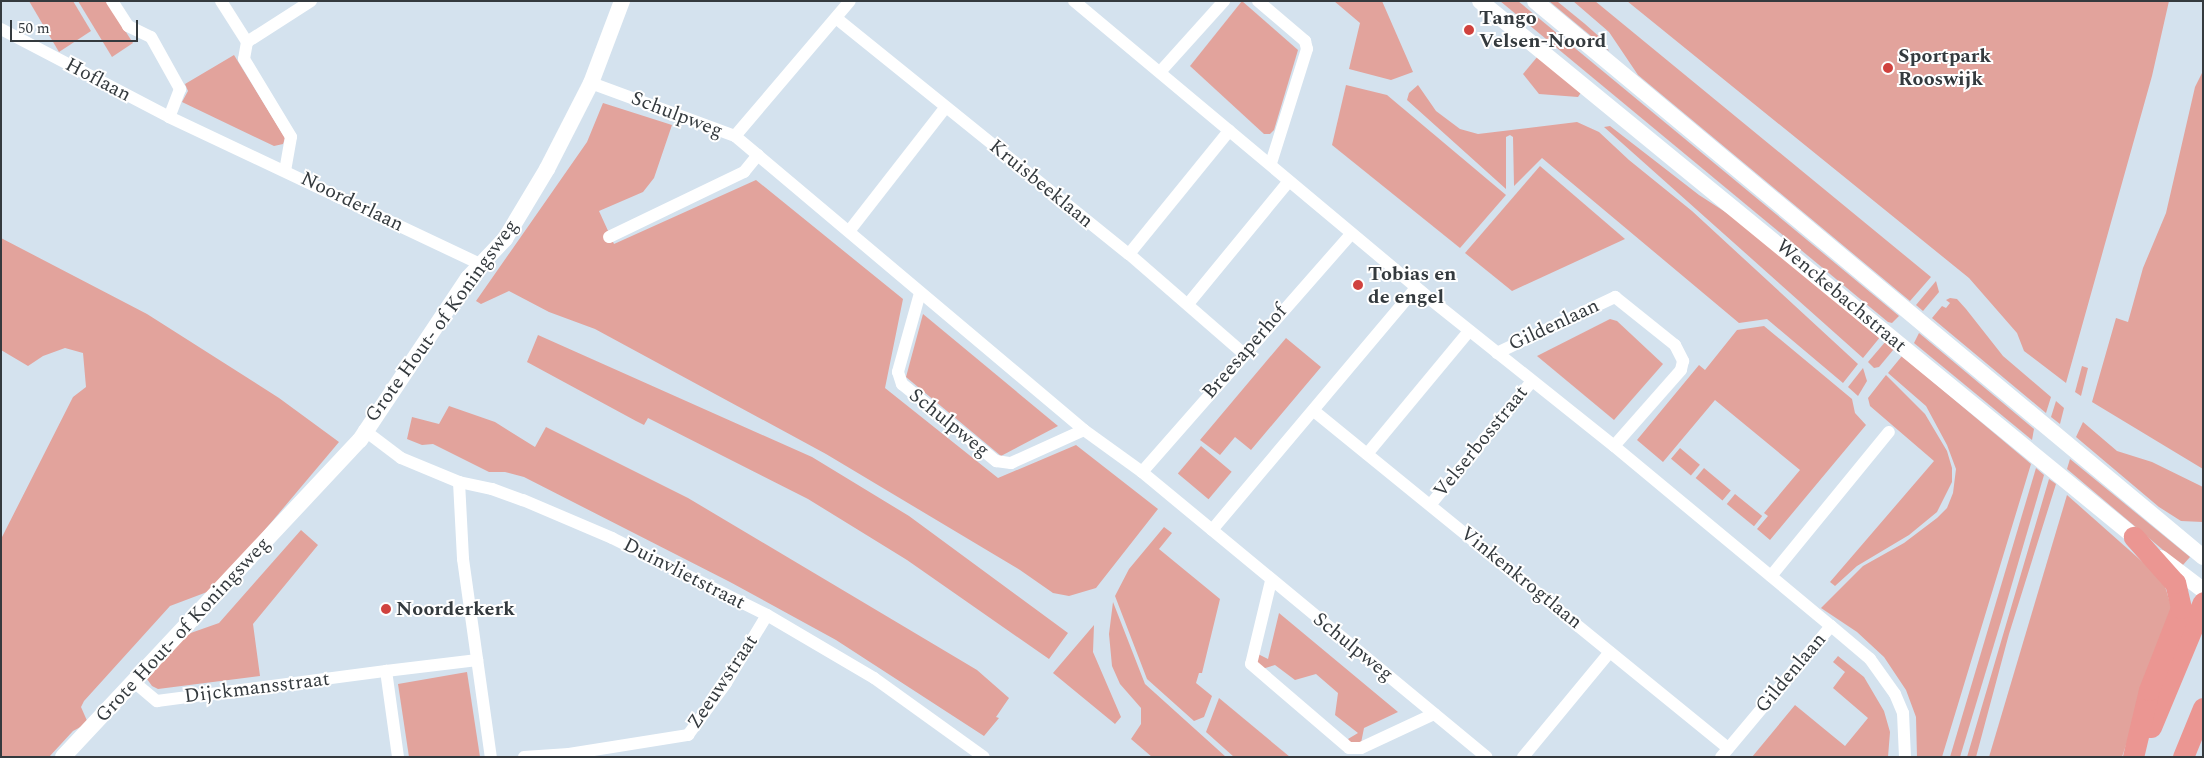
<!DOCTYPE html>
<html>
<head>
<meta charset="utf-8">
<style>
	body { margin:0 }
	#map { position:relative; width:2204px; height:758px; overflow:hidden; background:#d4e2ee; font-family:Spectral,serif }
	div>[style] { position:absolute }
	.green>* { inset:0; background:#e2a39c; transform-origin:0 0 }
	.minor>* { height:12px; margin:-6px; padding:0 6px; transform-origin:6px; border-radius:6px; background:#fff }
	.tertiary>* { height:16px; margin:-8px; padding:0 8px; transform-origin:8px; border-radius:8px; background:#fff }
	.primary>* { height:21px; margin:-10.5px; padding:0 10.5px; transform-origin:10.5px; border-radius:10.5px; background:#eb9692 }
	.dots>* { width:14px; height:14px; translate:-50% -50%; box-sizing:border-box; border:2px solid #fff; border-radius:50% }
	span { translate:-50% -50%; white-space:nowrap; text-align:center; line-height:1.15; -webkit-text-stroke:4px #fff; paint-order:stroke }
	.poi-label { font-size:20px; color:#343a3e; font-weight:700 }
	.left { translate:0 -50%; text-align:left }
	.street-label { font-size:20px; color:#343a3e }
	.frame { position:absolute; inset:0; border:2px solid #343a3e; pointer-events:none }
	.scale { position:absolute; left:10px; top:20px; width:128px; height:22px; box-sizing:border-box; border:2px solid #343a3e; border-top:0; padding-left:6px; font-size:15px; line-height:18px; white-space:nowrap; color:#343a3e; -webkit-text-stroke:4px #fff; paint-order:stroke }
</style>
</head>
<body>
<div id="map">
	<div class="green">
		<div style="clip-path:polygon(29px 1px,73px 1px,91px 31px,59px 52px)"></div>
		<div style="clip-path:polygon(78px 1px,106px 1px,133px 43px,112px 57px)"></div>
		<div style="clip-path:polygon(1242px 1px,1298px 50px,1274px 130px,1270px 134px,1264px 134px,1190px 66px)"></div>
		<div style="clip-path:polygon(1334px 1px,1382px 1px,1413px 72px,1391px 80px,1349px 69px,1360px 23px)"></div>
		<div style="clip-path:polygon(1500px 1px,1518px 1px,1899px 316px,1892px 323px,1888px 322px)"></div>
		<div style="clip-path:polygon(1549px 1px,1558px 2px,1585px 24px,1603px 40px,1609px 51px)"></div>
		<div style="clip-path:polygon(1573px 1px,1595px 1px,1931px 277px,1910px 301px,1638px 75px,1609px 32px)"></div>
		<div style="clip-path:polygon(1627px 1px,2169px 1px,2152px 76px,2066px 383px,2024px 351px,2017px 333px,1969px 278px)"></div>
		<div style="clip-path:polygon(234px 55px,285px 138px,283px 144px,274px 146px,182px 102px,188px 91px,185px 84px)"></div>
		<div style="clip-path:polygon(1538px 56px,1582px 91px,1578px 97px,1539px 94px,1523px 74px)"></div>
		<div style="clip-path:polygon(2203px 71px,2203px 469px,2092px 402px,2116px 318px,2128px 322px,2143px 268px,2166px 213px,2195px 87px)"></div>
		<div style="clip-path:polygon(1346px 85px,1387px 95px,1506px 195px,1460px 248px,1332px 145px)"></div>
		<div style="clip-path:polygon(1418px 85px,1436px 111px,1460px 129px,1478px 134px,1577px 122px,1599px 132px,1629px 160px,1692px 211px,1858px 364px,1843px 383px,1767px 319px,1739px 323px,1542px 158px,1514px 186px,1513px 137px,1510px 135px,1506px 137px,1506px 189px,1407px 100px,1409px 93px)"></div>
		<div style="clip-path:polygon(603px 103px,672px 125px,654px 178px,643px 192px,599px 211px,614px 244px,756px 180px,903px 299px,885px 388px,998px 478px,1076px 445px,1158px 509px,1096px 588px,1069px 596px,1053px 593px,1020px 570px,826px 454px,595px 329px,549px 312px,509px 291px,481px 304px,476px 301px,587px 142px)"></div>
		<div style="clip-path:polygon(1610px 126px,1699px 195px,1750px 228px,1881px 336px,1863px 358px,1604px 127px)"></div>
		<div style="clip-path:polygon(1540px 166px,1625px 239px,1512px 291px,1465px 253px)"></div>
		<div style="clip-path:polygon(1px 238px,147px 314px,279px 398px,339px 442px,215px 589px,170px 606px,84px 701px,81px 707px,88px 723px,73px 731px,49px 757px,1px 757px,1px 539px,73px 397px,86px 387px,83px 353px,65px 348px,43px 356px,28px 366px,1px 350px)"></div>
		<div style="clip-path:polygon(1936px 281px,1939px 292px,1923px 311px,1916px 305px)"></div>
		<div style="clip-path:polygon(1950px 298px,1957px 299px,1966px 309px,2003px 356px,2051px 397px,2046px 413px,1932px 318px,1942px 306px,1946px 308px,1950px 303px,1946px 300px)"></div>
		<div style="clip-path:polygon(923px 314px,1058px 426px,1001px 456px,906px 377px)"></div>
		<div style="clip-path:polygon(1610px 319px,1617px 321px,1663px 364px,1614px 420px,1537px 356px)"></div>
		<div style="clip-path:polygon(1764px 326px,1852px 399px,1855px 413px,1866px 425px,1770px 540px,1757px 529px,1768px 516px,1764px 513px,1800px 470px,1715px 400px,1663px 462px,1637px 440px,1699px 365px,1705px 370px,1737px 330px)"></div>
		<div style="clip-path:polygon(1919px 333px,2034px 429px,2032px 440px,1914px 343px)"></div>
		<div style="clip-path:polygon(538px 335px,812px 457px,909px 516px,1068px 633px,1049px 659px,907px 560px,808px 499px,648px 418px,644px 425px,636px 421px,527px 362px)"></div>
		<div style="clip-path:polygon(1286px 338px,1321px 367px,1251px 450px,1235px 437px,1220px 455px,1200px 440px)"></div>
		<div style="clip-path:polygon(1886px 341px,1894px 349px,1879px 367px,1874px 368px,1868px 362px)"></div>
		<div style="clip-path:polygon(1902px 356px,2031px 464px,1942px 757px,1917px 757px,1916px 717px,1906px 690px,1884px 657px,1857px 632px,1821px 608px,1863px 566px,1904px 543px,1937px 518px,1947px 508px,1953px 493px,1956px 469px,1947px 445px,1926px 406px,1888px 373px)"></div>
		<div style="clip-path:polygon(2082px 366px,2088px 368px,2081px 396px,2075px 392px)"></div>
		<div style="clip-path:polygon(1863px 368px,1867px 381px,1858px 396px,1848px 387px)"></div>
		<div style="clip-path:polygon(1886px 375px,1925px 414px,1947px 451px,1952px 468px,1952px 482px,1937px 512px,1909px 535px,1857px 566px,1835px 586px,1830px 582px,1934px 461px,1870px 406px,1868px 398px)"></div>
		<div style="clip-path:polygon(2056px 401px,2064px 408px,2060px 424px,2051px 417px)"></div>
		<div style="clip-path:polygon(449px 406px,495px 422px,535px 447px,546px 427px,688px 498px,977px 670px,1009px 698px,996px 717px,999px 718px,984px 736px,836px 640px,730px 582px,524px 477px,505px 472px,489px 472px,433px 444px,422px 445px,407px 439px,412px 417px,439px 424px)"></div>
		<div style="clip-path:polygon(2083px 422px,2117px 451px,2152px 462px,2203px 487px,2203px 522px,2181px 521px,2159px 507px,2076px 437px)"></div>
		<div style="left:1201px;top:446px;width:40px;height:36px;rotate:40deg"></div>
		<div style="left:1680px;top:448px;width:26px;height:14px;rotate:40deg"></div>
		<div style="clip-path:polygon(2070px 459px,2190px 557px,2182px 566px,2067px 469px)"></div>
		<div style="left:1704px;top:468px;width:35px;height:13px;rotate:40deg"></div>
		<div style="clip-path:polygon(2036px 468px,2044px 475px,2002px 618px,1960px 757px,1950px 757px)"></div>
		<div style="clip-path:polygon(2049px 479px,2056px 484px,2009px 634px,1976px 757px,1967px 757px)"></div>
		<div style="left:1735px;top:494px;width:35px;height:13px;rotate:39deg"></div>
		<div style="clip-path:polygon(2067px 495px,2163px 580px,2172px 609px,2122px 757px,1989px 757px)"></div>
		<div style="clip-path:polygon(1164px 527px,1172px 533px,1159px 549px,1220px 599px,1202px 673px,1199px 673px,1196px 683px,1212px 696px,1204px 717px,1194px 721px,1147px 679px,1115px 596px,1129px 569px)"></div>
		<div style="clip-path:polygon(301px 530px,318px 545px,253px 624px,260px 676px,158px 689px,152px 686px,147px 679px,185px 635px,219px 623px)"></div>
		<div style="clip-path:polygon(1113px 602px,1145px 684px,1226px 757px,1152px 757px,1131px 739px,1141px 724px,1141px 708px,1120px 684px,1112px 666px,1109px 634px)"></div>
		<div style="clip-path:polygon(1279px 613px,1398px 712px,1364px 728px,1361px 743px,1350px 742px,1348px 739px,1358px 733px,1335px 715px,1338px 693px,1316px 674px,1295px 680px,1275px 665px,1262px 669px,1256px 661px,1258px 654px,1268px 659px)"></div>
		<div style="clip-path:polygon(1094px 625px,1093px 652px,1121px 717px,1115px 724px,1053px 673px)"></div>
		<div style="clip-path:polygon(1838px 656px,1864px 677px,1884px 711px,1890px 732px,1888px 757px,1752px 757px,1795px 705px,1845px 746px,1868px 718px,1833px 688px,1845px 672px,1833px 662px)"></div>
		<div style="clip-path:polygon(467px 672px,480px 757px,409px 757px,398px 684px)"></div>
		<div style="clip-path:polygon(1219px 698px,1290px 757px,1234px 757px,1206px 732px)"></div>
	</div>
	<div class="minor">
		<div style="left:112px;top:1px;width:30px;rotate:57deg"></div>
		<div style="left:128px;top:26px;width:25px;rotate:26deg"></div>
		<div style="left:151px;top:37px;width:60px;rotate:60.9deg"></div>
		<div style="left:180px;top:89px;width:30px;rotate:111deg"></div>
		<div style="left:221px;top:1px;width:49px;rotate:57.6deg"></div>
		<div style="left:247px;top:42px;width:17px;rotate:100deg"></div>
		<div style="left:244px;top:59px;width:91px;rotate:58.9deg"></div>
		<div style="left:291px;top:137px;width:34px;rotate:100deg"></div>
		<div style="left:1074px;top:1px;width:458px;rotate:39.9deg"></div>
		<div style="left:1425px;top:295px;width:242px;rotate:38.6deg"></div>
		<div style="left:1614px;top:446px;width:282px;rotate:39.7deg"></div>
		<div style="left:1831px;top:626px;width:171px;rotate:130deg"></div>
		<div style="left:1258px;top:1px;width:62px;rotate:40.4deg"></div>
		<div style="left:1305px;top:41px;width:8px;rotate:76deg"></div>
		<div style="left:1307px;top:49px;width:120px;rotate:107.5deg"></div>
		<div style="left:836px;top:18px;width:376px;rotate:38.9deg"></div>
		<div style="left:1129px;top:254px;width:151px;rotate:41deg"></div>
		<div style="left:1px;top:29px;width:190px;rotate:27.6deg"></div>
		<div style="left:169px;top:117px;width:346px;rotate:25.3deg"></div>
		<div style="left:247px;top:42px;width:76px;rotate:-32.6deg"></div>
		<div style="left:1160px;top:72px;width:96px;rotate:-48deg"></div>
		<div style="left:591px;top:83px;width:153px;rotate:20.2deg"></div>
		<div style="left:735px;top:136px;width:456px;rotate:40.1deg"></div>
		<div style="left:1084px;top:430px;width:72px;rotate:35.9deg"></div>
		<div style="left:1142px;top:472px;width:447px;rotate:39.6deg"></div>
		<div style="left:735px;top:136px;width:177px;rotate:-49.6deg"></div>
		<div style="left:850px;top:230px;width:155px;rotate:-52.1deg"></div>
		<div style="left:609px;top:237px;width:150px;rotate:-25.7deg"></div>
		<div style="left:744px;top:172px;width:22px;rotate:-51deg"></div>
		<div style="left:1129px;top:254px;width:159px;rotate:-50.9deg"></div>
		<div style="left:920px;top:293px;width:82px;rotate:105.6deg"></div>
		<div style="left:898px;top:372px;width:13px;rotate:72deg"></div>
		<div style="left:902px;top:384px;width:122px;rotate:39.3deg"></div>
		<div style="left:996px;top:461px;width:15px;rotate:8deg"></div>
		<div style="left:1011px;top:463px;width:80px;rotate:-24.3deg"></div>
		<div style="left:1188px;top:304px;width:159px;rotate:-50.6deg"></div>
		<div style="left:1497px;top:353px;width:131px;rotate:-25.4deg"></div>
		<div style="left:1615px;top:297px;width:77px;rotate:38.7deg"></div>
		<div style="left:1675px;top:345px;width:18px;rotate:63deg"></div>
		<div style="left:1683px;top:361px;width:9px;rotate:103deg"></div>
		<div style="left:1681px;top:370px;width:101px;rotate:131.4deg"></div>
		<div style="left:1314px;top:411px;width:534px;rotate:39.15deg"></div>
		<div style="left:364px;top:430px;width:46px;rotate:37.1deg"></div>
		<div style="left:401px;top:458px;width:63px;rotate:22.5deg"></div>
		<div style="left:459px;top:482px;width:34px;rotate:12deg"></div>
		<div style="left:492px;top:489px;width:33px;rotate:20deg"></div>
		<div style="left:523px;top:500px;width:97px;rotate:23.1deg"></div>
		<div style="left:612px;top:538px;width:173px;rotate:26.4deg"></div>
		<div style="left:767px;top:615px;width:124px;rotate:30.5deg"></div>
		<div style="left:874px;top:678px;width:135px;rotate:35.7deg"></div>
		<div style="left:1367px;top:454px;width:160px;rotate:-50.3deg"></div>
		<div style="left:1142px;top:472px;width:317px;rotate:-48.7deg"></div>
		<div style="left:459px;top:482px;width:77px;rotate:87deg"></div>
		<div style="left:463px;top:559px;width:200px;rotate:82deg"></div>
		<div style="left:1431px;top:504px;width:159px;rotate:-50.6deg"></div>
		<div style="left:1212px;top:530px;width:317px;rotate:-49.9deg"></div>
		<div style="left:1771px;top:576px;width:186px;rotate:-50.7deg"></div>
		<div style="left:1271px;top:581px;width:85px;rotate:103.5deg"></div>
		<div style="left:1251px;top:664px;width:129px;rotate:40.6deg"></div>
		<div style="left:1349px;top:748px;width:12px"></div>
		<div style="left:1361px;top:748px;width:81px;rotate:-25deg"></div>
		<div style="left:1831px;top:626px;width:51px;rotate:40.2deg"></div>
		<div style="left:1870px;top:659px;width:43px;rotate:54.5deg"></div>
		<div style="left:1895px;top:694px;width:21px;rotate:67deg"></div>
		<div style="left:1903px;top:713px;width:44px;rotate:87.4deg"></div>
		<div style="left:134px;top:682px;width:30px;rotate:40deg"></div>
		<div style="left:157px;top:701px;width:231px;rotate:-7.5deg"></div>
		<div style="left:398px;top:757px;width:87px;rotate:-97.9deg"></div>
		<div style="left:386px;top:671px;width:92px;rotate:-6.9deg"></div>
		<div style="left:524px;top:757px;width:45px;rotate:-3.8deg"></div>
		<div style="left:569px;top:754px;width:121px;rotate:-9.1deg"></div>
		<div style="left:688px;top:735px;width:64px;rotate:-53.8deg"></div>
		<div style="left:726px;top:683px;width:79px;rotate:-58.9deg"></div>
		<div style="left:1523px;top:757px;width:136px;rotate:-50.4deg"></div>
	</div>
	<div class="tertiary">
		<div style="left:1480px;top:1px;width:856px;rotate:39.31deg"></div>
		<div style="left:1535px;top:1px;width:869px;rotate:39.77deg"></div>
		<div style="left:2161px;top:558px;width:53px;rotate:37.3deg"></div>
		<div style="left:63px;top:757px;width:434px;rotate:-46.9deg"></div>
		<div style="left:360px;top:440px;width:195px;rotate:-56.3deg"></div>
		<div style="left:468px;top:278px;width:54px;rotate:-46.5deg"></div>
		<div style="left:505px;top:239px;width:82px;rotate:-59deg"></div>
		<div style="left:547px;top:169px;width:97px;rotate:-62.9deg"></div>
		<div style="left:591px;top:83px;width:88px;rotate:-69.3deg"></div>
	</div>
	<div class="primary">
		<div style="left:2151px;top:727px;width:135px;rotate:-67.4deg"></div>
		<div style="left:2133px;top:757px;width:69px;rotate:-76.6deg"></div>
		<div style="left:2149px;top:690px;width:88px;rotate:-68.7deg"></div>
		<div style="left:2181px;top:608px;width:26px;rotate:-103deg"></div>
		<div style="left:2175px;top:583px;width:62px;rotate:-131.7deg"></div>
		<div style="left:2183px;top:757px;width:53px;rotate:-67.8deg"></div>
	</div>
	<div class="dots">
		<div style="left:1469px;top:30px;background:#d0423e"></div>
		<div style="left:1888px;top:68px;background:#d0423e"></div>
		<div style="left:1358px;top:285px;background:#d0423e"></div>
		<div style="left:386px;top:609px;background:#d0423e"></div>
	</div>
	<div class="poi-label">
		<span class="left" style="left:1479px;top:30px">Tango<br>Velsen-Noord</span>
		<span class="left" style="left:1898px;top:68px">Sportpark<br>Rooswijk</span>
		<span class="left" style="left:1368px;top:286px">Tobias en<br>de engel</span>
		<span class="left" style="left:396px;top:609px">Noorderkerk</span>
	</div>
	<div class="street-label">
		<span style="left:98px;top:80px;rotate:28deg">Hoflaan</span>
		<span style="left:677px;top:115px;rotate:21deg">Schulpweg</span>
		<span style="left:1041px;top:184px;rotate:39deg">Kruisbeeklaan</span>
		<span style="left:352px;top:202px;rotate:26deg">Noorderlaan</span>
		<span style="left:1841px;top:296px;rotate:40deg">Wenckebachstraat</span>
		<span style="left:442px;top:321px;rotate:-54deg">Grote Hout- of Koningsweg</span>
		<span style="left:1554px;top:325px;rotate:-25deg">Gildenlaan</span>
		<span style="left:1245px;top:352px;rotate:-49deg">Breesaperhof</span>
		<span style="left:949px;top:423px;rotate:39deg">Schulpweg</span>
		<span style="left:1481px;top:442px;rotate:-51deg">Velserbosstraat</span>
		<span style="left:684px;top:574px;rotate:27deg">Duinvlietstraat</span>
		<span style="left:1521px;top:578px;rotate:39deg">Vinkenkrogtlaan</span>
		<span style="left:183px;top:630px;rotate:-47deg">Grote Hout- of Koningsweg</span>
		<span style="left:1353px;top:647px;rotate:39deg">Schulpweg</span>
		<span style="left:1791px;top:673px;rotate:-50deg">Gildenlaan</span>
		<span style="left:723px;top:682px;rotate:-56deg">Zeeuwstraat</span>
		<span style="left:257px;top:688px;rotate:-7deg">Dijckmansstraat</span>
	</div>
	<div class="frame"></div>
	<div class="scale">50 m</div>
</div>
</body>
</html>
